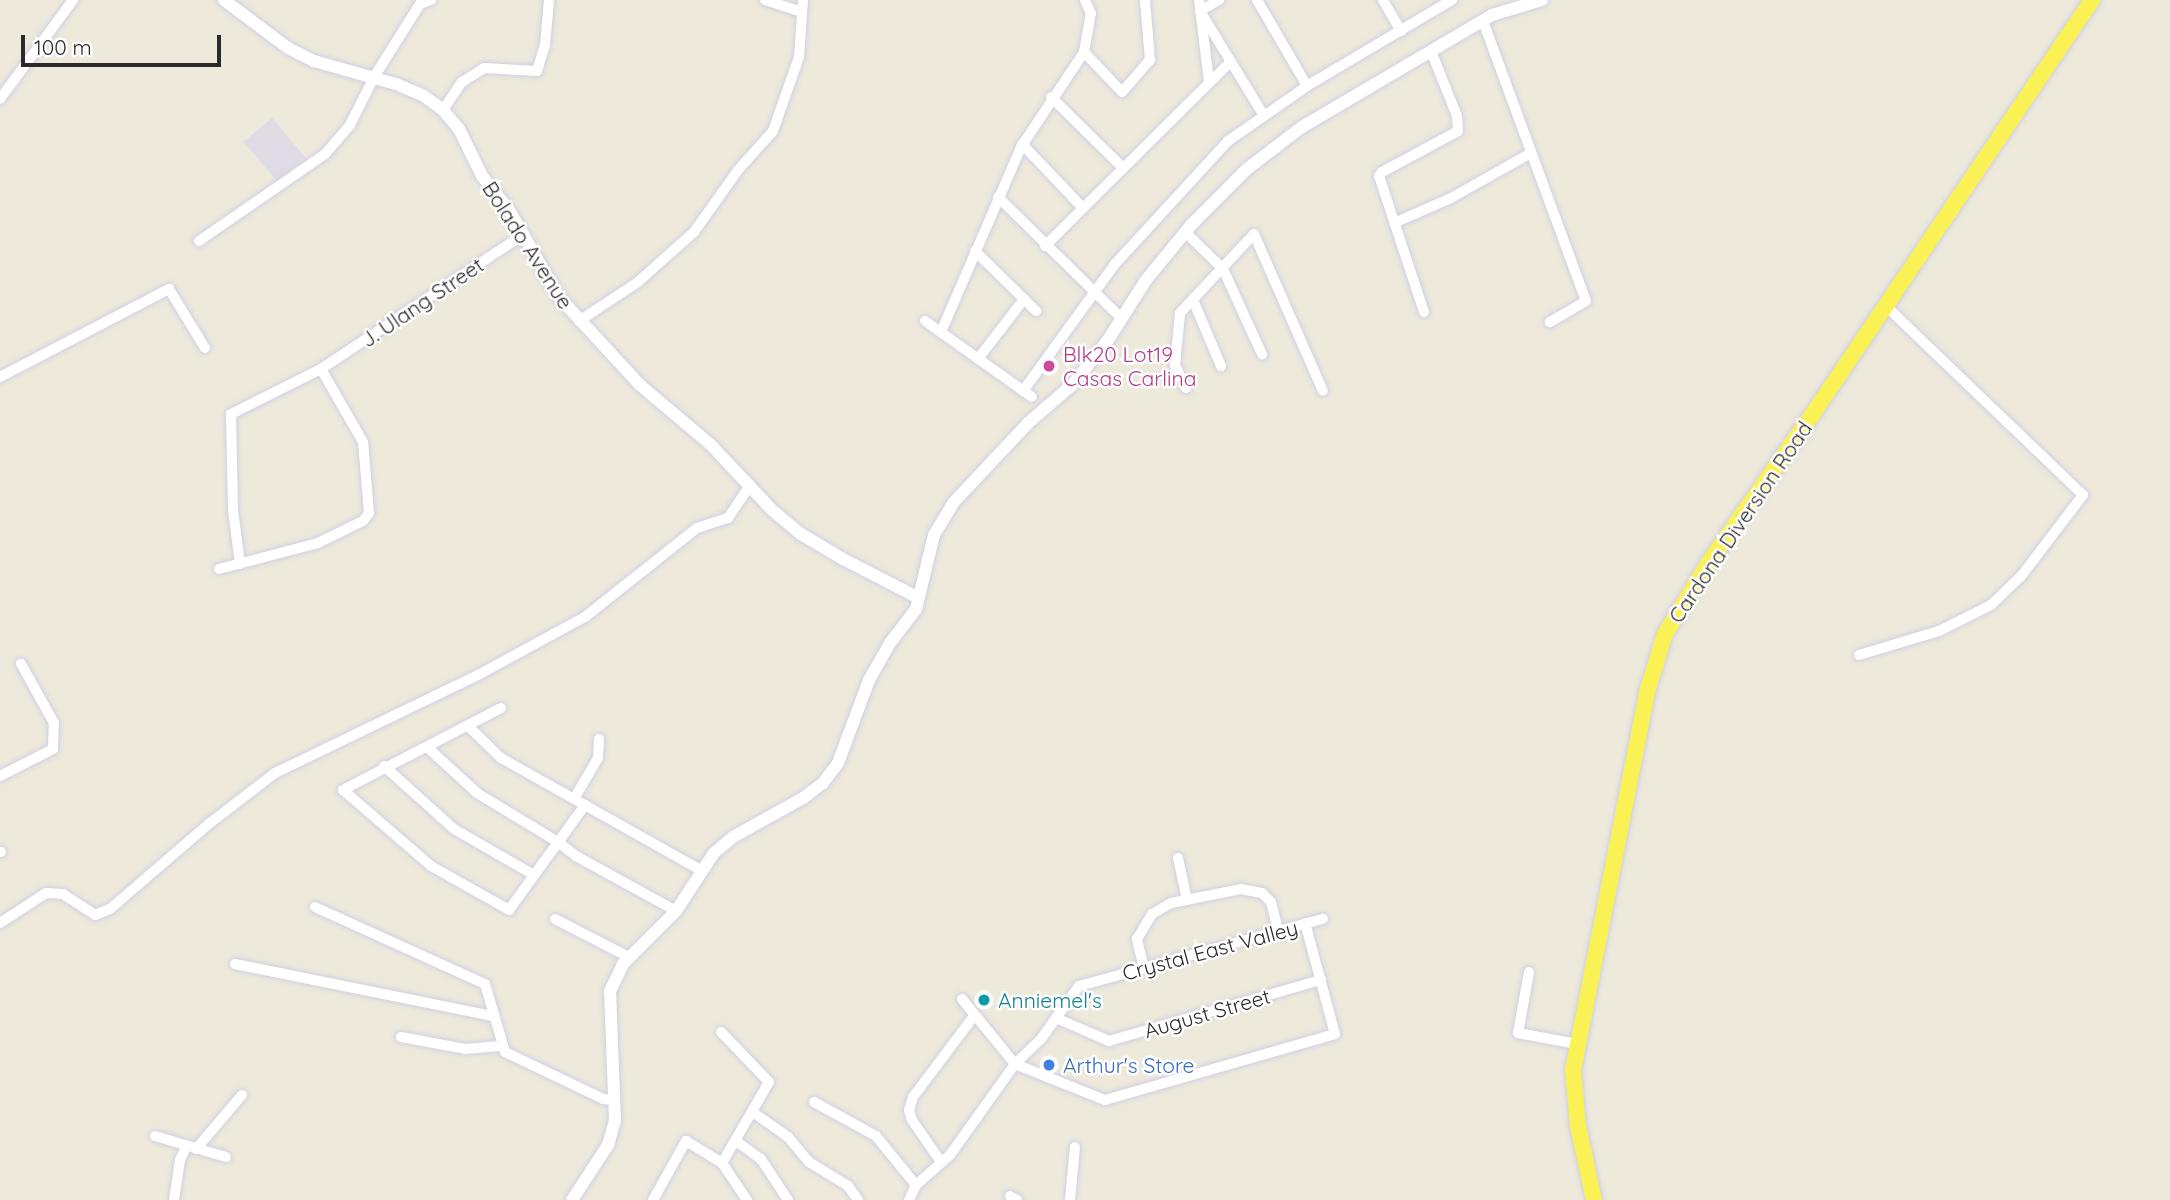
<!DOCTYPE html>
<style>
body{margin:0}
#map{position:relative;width:2170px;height:1200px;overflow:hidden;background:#ede9db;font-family:Quicksand,sans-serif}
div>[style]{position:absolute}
.industrial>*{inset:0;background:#e0dce5;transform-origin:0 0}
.roads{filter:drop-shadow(0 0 2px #d0d0e4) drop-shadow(0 0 2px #d0d0e4)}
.minor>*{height:10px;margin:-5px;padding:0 5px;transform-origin:5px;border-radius:5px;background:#fff}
.tertiary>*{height:12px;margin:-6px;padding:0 6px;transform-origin:6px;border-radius:6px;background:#fff}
.primary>*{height:16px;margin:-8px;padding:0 8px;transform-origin:8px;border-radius:8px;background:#faf254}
.dots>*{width:19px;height:19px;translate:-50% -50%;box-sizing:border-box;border:4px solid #fff;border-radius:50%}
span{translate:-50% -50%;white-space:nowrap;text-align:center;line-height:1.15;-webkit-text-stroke:5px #fff;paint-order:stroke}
.street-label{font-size:21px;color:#2a2a2a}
.hotel-label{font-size:21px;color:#b23c85}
.left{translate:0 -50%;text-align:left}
.culture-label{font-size:21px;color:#0d838f}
.shop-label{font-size:21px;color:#366cbe}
.scale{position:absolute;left:21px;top:35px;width:200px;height:32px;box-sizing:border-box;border:4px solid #2a2a2a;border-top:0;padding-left:9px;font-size:21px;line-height:24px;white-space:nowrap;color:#2a2a2a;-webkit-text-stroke:5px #fff;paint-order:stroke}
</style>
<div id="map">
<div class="industrial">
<i style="left:272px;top:118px;width:52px;height:37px;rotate:50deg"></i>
</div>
<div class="roads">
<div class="minor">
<i style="left:765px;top:0;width:38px;rotate:18deg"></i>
<i style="left:1199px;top:0;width:82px;rotate:83deg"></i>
<i style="left:1219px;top:0;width:22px;rotate:150deg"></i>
<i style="left:1200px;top:11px;width:123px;rotate:58.6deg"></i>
<i style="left:1257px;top:0;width:99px;rotate:59.8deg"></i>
<i style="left:1383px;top:0;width:36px;rotate:60deg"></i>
<i style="left:1483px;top:21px;width:298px;rotate:69.8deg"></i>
<i style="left:1586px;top:301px;width:42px;rotate:149.7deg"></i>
<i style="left:1084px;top:52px;width:55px;rotate:46.5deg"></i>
<i style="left:1122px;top:92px;width:43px;rotate:-48.8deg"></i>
<i style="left:1150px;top:60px;width:60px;rotate:-94.8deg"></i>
<i style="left:1051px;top:97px;width:101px;rotate:44.6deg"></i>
<i style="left:0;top:99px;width:123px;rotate:-53.6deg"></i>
<i style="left:443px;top:110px;width:34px;rotate:-56deg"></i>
<i style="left:462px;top:82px;width:26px;rotate:-32deg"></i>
<i style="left:484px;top:68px;width:53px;rotate:3.2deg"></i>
<i style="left:537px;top:71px;width:27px;rotate:-73deg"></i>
<i style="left:545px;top:45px;width:45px;rotate:-84.9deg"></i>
<i style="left:1022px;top:144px;width:88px;rotate:46.4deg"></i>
<i style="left:998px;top:197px;width:173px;rotate:44.5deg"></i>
<i style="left:1394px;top:223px;width:62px;rotate:-23.7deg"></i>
<i style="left:1451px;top:198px;width:92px;rotate:-29.4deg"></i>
<i style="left:1185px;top:232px;width:53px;rotate:44.2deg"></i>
<i style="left:1223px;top:269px;width:94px;rotate:65.4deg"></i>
<i style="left:199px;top:241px;width:153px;rotate:-34.6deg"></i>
<i style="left:325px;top:154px;width:38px;rotate:-49deg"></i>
<i style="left:350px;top:125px;width:54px;rotate:-63.4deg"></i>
<i style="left:374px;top:77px;width:86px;rotate:-57.8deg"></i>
<i style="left:420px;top:4px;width:12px;rotate:-20deg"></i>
<i style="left:1045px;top:246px;width:261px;rotate:-44.8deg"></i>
<i style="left:975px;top:251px;width:86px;rotate:44.5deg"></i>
<i style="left:1193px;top:300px;width:72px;rotate:67deg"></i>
<i style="left:1424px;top:312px;width:143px;rotate:-108.3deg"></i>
<i style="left:1379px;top:176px;width:5px;rotate:-53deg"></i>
<i style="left:1382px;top:172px;width:86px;rotate:-28.3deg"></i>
<i style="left:1458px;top:131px;width:15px;rotate:-94deg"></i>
<i style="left:1457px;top:116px;width:70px;rotate:-111.8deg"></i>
<i style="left:579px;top:321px;width:71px;rotate:-33.5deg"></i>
<i style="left:638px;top:282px;width:75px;rotate:-41.8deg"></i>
<i style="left:694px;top:232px;width:76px;rotate:-54.6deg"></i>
<i style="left:738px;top:170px;width:52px;rotate:-48.1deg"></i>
<i style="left:773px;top:131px;width:78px;rotate:-70.6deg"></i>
<i style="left:799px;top:57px;width:57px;rotate:-86deg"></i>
<i style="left:925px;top:321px;width:131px;rotate:35.4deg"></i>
<i style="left:941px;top:332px;width:202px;rotate:-66.6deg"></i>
<i style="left:1021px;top:147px;width:114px;rotate:-56.4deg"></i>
<i style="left:1084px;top:52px;width:39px;rotate:-80deg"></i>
<i style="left:1091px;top:14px;width:15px;rotate:-113deg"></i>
<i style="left:978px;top:359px;width:76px;rotate:-52.5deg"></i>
<i style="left:0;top:377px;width:191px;rotate:-27.5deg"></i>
<i style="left:169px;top:289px;width:69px;rotate:58.6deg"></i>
<i style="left:1186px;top:388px;width:25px;rotate:-116deg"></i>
<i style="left:1175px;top:365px;width:52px;rotate:-84.5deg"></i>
<i style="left:1180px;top:313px;width:108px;rotate:-46.9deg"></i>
<i style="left:1254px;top:234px;width:171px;rotate:66.3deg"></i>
<i style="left:1023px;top:391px;width:157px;rotate:-54.1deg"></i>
<i style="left:1115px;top:264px;width:167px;rotate:-47.4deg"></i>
<i style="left:1228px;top:141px;width:96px;rotate:-34.8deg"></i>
<i style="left:1307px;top:86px;width:169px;rotate:-30.7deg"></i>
<i style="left:240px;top:564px;width:54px;rotate:-97.4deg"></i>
<i style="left:233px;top:510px;width:96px;rotate:-91.2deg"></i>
<i style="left:231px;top:414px;width:101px;rotate:-26.6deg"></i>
<i style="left:321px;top:369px;width:244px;rotate:-33.6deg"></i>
<i style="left:219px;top:569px;width:102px;rotate:-14.7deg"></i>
<i style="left:318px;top:543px;width:50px;rotate:-26.1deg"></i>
<i style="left:363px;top:521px;width:10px;rotate:-53deg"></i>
<i style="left:369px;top:513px;width:71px;rotate:-94.8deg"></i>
<i style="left:363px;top:442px;width:84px;rotate:-119.9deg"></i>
<i style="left:1859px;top:655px;width:84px;rotate:-16.7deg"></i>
<i style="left:1939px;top:631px;width:58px;rotate:-26.6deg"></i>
<i style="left:1991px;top:605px;width:43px;rotate:-44.1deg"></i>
<i style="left:2022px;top:575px;width:101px;rotate:-52.7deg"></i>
<i style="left:2083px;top:495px;width:274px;rotate:-136.2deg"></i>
<i style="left:501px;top:708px;width:178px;rotate:152.6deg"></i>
<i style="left:343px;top:790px;width:116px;rotate:40.8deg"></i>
<i style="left:431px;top:866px;width:90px;rotate:29.4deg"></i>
<i style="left:509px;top:910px;width:130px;rotate:-54.1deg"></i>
<i style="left:468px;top:726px;width:46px;rotate:44.1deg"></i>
<i style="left:501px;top:758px;width:231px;rotate:29.3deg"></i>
<i style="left:427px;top:747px;width:68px;rotate:42.6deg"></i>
<i style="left:477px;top:793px;width:95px;rotate:31.2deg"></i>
<i style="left:558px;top:842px;width:23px;rotate:38deg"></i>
<i style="left:576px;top:856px;width:114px;rotate:28.8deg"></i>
<i style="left:384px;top:766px;width:94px;rotate:42deg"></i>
<i style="left:454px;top:829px;width:92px;rotate:29.9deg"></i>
<i style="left:0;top:776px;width:59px;rotate:-27deg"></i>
<i style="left:53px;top:749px;width:26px;rotate:-88deg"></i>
<i style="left:54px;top:723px;width:68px;rotate:-119.2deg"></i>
<i style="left:574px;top:799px;width:48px;rotate:-59.7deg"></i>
<i style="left:598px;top:758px;width:19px;rotate:-87deg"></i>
<i style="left:0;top:852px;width:1px"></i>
<i style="left:1178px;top:858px;width:43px;rotate:77.9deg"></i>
<i style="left:315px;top:907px;width:187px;rotate:24.4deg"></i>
<i style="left:485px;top:984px;width:71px;rotate:73.6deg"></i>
<i style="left:505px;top:1052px;width:109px;rotate:25.6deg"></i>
<i style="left:603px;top:1099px;width:12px;rotate:5deg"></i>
<i style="left:555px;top:919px;width:83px;rotate:27.2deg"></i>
<i style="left:0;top:923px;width:55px;rotate:-33.1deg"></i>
<i style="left:46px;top:893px;width:17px;rotate:3deg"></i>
<i style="left:63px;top:894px;width:38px;rotate:33deg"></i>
<i style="left:95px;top:915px;width:16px;rotate:-22deg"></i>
<i style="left:110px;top:909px;width:132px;rotate:-40.7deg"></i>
<i style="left:210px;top:823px;width:82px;rotate:-37.6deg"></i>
<i style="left:275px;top:773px;width:225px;rotate:-25.8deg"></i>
<i style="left:478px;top:675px;width:122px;rotate:-28.5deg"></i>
<i style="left:585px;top:617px;width:143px;rotate:-38.5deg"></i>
<i style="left:697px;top:528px;width:33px;rotate:-18deg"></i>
<i style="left:728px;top:518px;width:40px;rotate:-56deg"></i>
<i style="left:235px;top:964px;width:262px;rotate:11.4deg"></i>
<i style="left:1144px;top:968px;width:30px;rotate:-104deg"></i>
<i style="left:1137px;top:939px;width:29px;rotate:-59deg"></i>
<i style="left:1152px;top:914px;width:22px;rotate:-30deg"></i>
<i style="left:1171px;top:903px;width:71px;rotate:-11.3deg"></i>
<i style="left:1241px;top:889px;width:21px;rotate:11deg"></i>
<i style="left:1262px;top:893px;width:13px;rotate:45deg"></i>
<i style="left:1271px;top:902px;width:29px;rotate:76deg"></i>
<i style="left:1529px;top:972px;width:62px;rotate:100.2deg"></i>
<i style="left:1518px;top:1033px;width:60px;rotate:10.6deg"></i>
<i style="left:962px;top:999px;width:84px;rotate:50.8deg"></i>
<i style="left:1015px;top:1064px;width:97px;rotate:21.8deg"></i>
<i style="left:1105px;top:1100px;width:239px;rotate:-16deg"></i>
<i style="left:1335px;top:1034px;width:115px;rotate:-105.1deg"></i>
<i style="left:1056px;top:1018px;width:58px;rotate:23.5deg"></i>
<i style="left:1109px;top:1041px;width:221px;rotate:-16.1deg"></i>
<i style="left:721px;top:1032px;width:69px;rotate:46.2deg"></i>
<i style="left:769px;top:1082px;width:94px;rotate:120.1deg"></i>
<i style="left:401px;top:1037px;width:65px;rotate:10.6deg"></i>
<i style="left:465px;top:1049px;width:38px;rotate:-5deg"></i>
<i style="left:814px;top:1102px;width:71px;rotate:28.7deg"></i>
<i style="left:876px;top:1136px;width:63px;rotate:50.8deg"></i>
<i style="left:754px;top:1113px;width:42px;rotate:35.2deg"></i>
<i style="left:788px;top:1137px;width:33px;rotate:50deg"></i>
<i style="left:809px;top:1162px;width:46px;rotate:31.6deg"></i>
<i style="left:848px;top:1186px;width:17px;rotate:54deg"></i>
<i style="left:155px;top:1136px;width:74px;rotate:16.5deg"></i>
<i style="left:736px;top:1141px;width:31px;rotate:36deg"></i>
<i style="left:761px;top:1159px;width:49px;rotate:56.6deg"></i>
<i style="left:196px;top:1149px;width:71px;rotate:-49.6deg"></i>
<i style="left:941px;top:1162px;width:51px;rotate:-124.6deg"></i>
<i style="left:912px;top:1120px;width:10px;rotate:-107deg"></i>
<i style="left:909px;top:1110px;width:14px;rotate:-73deg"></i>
<i style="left:913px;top:1097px;width:101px;rotate:-53deg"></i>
<i style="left:1010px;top:1196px;width:8px;rotate:30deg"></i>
<i style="left:174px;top:1200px;width:40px;rotate:-81.5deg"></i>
<i style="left:180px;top:1160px;width:14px;rotate:-65deg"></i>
<i style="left:653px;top:1200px;width:68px;rotate:-60.8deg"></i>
<i style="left:686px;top:1141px;width:42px;rotate:31.4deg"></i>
<i style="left:722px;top:1163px;width:45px;rotate:56deg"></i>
<i style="left:909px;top:1200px;width:17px;rotate:-65deg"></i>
<i style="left:916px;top:1185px;width:45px;rotate:-41.4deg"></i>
<i style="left:950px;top:1155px;width:112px;rotate:-54.5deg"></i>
<i style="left:1015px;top:1064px;width:36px;rotate:-44deg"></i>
<i style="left:1041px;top:1039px;width:65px;rotate:-54.4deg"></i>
<i style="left:1079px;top:986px;width:253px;rotate:-15.4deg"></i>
<i style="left:1070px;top:1200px;width:53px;rotate:-84.6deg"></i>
</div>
<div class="tertiary">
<i style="left:224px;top:0;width:80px;rotate:36.9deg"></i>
<i style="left:288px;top:48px;width:29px;rotate:27deg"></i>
<i style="left:314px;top:61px;width:85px;rotate:15.7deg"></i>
<i style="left:396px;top:84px;width:30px;rotate:23deg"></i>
<i style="left:424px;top:96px;width:24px;rotate:36deg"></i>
<i style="left:443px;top:110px;width:25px;rotate:50deg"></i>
<i style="left:459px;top:129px;width:52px;rotate:63.9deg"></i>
<i style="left:482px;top:176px;width:43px;rotate:51.5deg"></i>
<i style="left:509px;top:210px;width:100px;rotate:60.1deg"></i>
<i style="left:559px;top:297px;width:120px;rotate:47.4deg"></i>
<i style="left:640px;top:385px;width:93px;rotate:40.2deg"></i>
<i style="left:711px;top:445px;width:89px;rotate:46.8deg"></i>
<i style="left:772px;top:510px;width:38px;rotate:40deg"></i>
<i style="left:801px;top:534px;width:49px;rotate:30.8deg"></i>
<i style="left:843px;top:559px;width:85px;rotate:27.2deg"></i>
<i style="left:572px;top:1200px;width:66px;rotate:-56.8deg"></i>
<i style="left:608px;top:1145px;width:25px;rotate:-74deg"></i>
<i style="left:615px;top:1121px;width:130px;rotate:-92.2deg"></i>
<i style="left:610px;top:991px;width:30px;rotate:-64deg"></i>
<i style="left:623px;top:964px;width:75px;rotate:-45deg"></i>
<i style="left:676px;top:911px;width:69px;rotate:-56.8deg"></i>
<i style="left:714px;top:853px;width:25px;rotate:-40deg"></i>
<i style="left:733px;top:837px;width:80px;rotate:-29.1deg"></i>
<i style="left:803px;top:798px;width:25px;rotate:-37deg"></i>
<i style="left:823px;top:783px;width:25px;rotate:-53deg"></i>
<i style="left:838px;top:763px;width:89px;rotate:-69.5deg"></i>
<i style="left:869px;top:680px;width:43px;rotate:-60.4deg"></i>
<i style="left:890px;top:643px;width:43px;rotate:-52.6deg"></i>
<i style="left:916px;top:609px;width:76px;rotate:-76.3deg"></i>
<i style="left:934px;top:535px;width:37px;rotate:-59deg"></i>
<i style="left:953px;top:503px;width:110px;rotate:-46.8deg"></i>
<i style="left:1028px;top:423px;width:58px;rotate:-40.8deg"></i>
<i style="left:1072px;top:385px;width:58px;rotate:-51.3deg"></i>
<i style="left:1108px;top:340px;width:71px;rotate:-57.7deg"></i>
<i style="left:1146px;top:280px;width:72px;rotate:-50.6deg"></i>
<i style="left:1192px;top:224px;width:78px;rotate:-45deg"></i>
<i style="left:1247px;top:169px;width:69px;rotate:-37.4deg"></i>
<i style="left:1302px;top:127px;width:221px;rotate:-30.5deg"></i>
<i style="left:1492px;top:15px;width:52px;rotate:-16.7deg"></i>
</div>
<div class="primary">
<i style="left:1594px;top:1200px;width:76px;rotate:-102.2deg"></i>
<i style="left:1578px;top:1126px;width:56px;rotate:-95.1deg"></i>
<i style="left:1573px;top:1070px;width:385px;rotate:-78.9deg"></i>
<i style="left:1647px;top:692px;width:61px;rotate:-72.8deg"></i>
<i style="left:1665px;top:634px;width:84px;rotate:-58.6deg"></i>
<i style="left:1709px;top:562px;width:179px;rotate:-55deg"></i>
<i style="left:1812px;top:415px;width:501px;rotate:-55.99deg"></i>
</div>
</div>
<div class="dots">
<i style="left:1049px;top:366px;background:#d1479c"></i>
<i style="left:984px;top:1000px;background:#0f9aa8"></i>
<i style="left:1049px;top:1065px;background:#3f7fe0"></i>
</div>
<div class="street-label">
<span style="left:528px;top:245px;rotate:57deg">Bolado Avenue</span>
<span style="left:422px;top:302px;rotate:-34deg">J. Ulang Street</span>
<span style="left:1740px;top:522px;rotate:-56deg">Cardona Diversion Road</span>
<span style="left:1210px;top:950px;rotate:-15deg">Crystal East Valley</span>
<span style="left:1207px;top:1013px;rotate:-16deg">August Street</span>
</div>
<div class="hotel-label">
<span class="left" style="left:1063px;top:366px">Blk20 Lot19<br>Casas Carlina</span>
</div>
<div class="culture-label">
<span class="left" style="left:998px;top:1000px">Anniemel's</span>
</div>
<div class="shop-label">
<span class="left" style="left:1063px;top:1065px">Arthur's Store</span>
</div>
<div class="scale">100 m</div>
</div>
